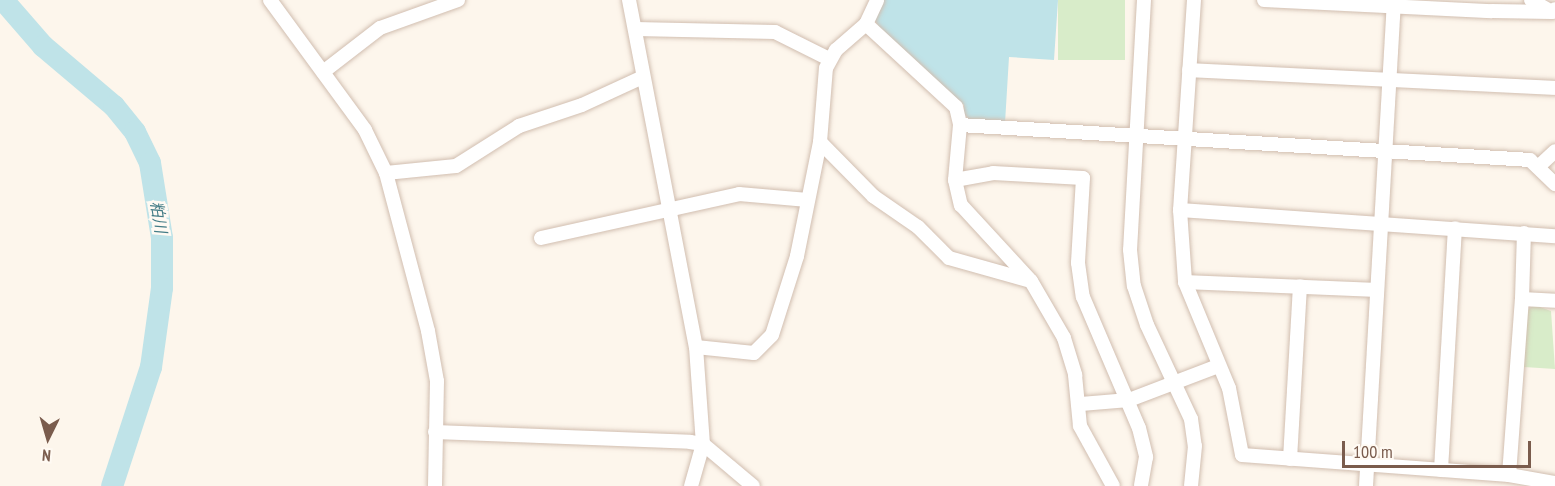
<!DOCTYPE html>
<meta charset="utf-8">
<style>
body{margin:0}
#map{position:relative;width:1555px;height:486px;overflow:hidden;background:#fdf6ec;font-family:"PT Sans Narrow","Noto Sans JP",sans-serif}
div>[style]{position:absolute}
.green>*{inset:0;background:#d8ecc9;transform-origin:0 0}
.water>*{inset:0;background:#bfe3e8}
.river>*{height:22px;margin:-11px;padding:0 11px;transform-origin:11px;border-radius:11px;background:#bfe3e8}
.roads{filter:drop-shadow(0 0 2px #d1beb0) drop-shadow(0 0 2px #d1beb0)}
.minor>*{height:14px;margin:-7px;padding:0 7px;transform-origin:7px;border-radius:7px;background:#fff}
span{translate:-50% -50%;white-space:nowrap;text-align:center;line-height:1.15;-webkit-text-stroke:5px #fffaf3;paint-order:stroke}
.water-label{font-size:16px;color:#437c86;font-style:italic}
.north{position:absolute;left:18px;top:408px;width:60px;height:60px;-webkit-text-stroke:4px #fffaf3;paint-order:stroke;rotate:185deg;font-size:16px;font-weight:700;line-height:24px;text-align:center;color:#7a5c4d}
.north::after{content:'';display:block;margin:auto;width:21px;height:27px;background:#7a5c4d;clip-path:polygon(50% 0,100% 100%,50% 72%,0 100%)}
.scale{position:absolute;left:1342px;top:441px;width:189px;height:27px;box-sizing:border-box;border:3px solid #7a5c4d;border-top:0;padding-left:8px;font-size:18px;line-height:21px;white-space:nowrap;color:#7a5c4d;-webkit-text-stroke:4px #fffaf3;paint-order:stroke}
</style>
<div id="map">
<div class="green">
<i style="left:1058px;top:0;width:67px;height:60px"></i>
<i style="clip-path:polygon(1534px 305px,1551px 311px,1555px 369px,1522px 367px,1526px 311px)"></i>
</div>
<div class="water">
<i style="clip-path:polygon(884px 0,1058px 0,1054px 60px,1009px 57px,1005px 123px,970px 120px,964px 114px,964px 105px,880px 29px,875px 20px)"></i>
</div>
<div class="river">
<i style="left:3px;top:0;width:61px;rotate:49deg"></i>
<i style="left:43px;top:46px;width:93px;rotate:40.2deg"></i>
<i style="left:114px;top:106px;width:33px;rotate:51deg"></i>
<i style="left:135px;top:132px;width:34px;rotate:64deg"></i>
<i style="left:150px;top:163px;width:76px;rotate:80.9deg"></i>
<i style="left:162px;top:238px;width:50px;rotate:90deg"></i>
<i style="left:162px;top:288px;width:80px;rotate:97.9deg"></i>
<i style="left:151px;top:367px;width:125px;rotate:108.1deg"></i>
</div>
<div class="roads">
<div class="minor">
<i style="left:270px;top:0;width:161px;rotate:53.8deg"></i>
<i style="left:365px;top:130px;width:48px;rotate:64deg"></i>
<i style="left:386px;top:173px;width:163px;rotate:75.1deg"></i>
<i style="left:428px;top:331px;width:51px;rotate:79.8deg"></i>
<i style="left:437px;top:381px;width:105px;rotate:91.1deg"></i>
<i style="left:629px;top:0;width:353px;rotate:79.1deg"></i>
<i style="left:696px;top:347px;width:97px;rotate:85.9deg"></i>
<i style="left:703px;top:444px;width:44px;rotate:105.9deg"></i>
<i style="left:1144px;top:0;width:250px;rotate:93.2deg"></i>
<i style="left:1130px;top:250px;width:36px;rotate:84deg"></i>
<i style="left:1134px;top:286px;width:41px;rotate:71.6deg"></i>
<i style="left:1147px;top:325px;width:104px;rotate:64.9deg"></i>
<i style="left:1191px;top:419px;width:27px;rotate:82deg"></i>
<i style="left:1195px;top:446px;width:40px;rotate:95.7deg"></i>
<i style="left:1194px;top:0;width:210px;rotate:93.8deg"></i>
<i style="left:1180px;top:210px;width:72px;rotate:86deg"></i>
<i style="left:1185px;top:282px;width:115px;rotate:67.5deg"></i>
<i style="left:1229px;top:388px;width:68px;rotate:79deg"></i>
<i style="left:1242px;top:455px;width:268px;rotate:4.3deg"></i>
<i style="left:1509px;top:475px;width:47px;rotate:9.9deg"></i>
<i style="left:1264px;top:0;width:228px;rotate:2.8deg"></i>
<i style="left:1492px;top:11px;width:60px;rotate:1deg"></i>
<i style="left:1552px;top:12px;width:4px;rotate:-45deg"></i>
<i style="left:1531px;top:0;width:22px;rotate:30deg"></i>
<i style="left:866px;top:24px;width:122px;rotate:42.7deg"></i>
<i style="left:956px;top:107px;width:18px;rotate:77deg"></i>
<i style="left:960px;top:125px;width:55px;rotate:95.2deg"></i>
<i style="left:955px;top:180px;width:26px;rotate:77deg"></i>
<i style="left:961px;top:205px;width:103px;rotate:47.4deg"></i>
<i style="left:1031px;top:281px;width:66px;rotate:59.9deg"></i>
<i style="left:1064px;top:338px;width:39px;rotate:73deg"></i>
<i style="left:1075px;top:375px;width:51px;rotate:84.4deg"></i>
<i style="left:1080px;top:426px;width:68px;rotate:61.2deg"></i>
<i style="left:635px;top:29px;width:140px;rotate:1.2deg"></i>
<i style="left:775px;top:32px;width:60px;rotate:26.6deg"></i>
<i style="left:1189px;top:70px;width:366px;rotate:2.8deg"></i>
<i style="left:323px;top:72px;width:72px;rotate:-37.7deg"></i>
<i style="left:380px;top:28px;width:83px;rotate:-19.7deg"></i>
<i style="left:960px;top:125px;width:571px;rotate:3.51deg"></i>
<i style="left:1530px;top:160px;width:35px;rotate:44deg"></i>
<i style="left:820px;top:142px;width:76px;rotate:45.5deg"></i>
<i style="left:873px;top:196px;width:55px;rotate:34.6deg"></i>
<i style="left:918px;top:227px;width:44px;rotate:45deg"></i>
<i style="left:949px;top:258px;width:85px;rotate:15.7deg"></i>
<i style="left:1538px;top:167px;width:23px;rotate:-43deg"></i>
<i style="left:386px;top:173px;width:70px;rotate:-5.7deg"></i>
<i style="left:456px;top:166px;width:75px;rotate:-32.4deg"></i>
<i style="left:519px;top:126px;width:66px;rotate:-18.4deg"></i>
<i style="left:582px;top:105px;width:67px;rotate:-24.7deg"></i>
<i style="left:955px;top:180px;width:39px;rotate:-10deg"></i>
<i style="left:993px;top:173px;width:90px;rotate:3.2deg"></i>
<i style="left:1083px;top:178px;width:85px;rotate:93.4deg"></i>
<i style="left:1078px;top:263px;width:34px;rotate:82deg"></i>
<i style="left:1083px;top:297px;width:142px;rotate:66.9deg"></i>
<i style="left:1139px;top:428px;width:30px;rotate:76deg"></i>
<i style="left:1146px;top:457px;width:29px;rotate:100deg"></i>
<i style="left:1180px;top:210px;width:376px;rotate:4deg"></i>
<i style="left:541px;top:238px;width:203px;rotate:-12.5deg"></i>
<i style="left:739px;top:194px;width:69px;rotate:5deg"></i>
<i style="left:1185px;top:282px;width:192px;rotate:2.4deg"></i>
<i style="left:1522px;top:299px;width:66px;rotate:-88.3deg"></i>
<i style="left:696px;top:347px;width:58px;rotate:5.9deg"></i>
<i style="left:754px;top:353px;width:25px;rotate:-45deg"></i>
<i style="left:772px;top:335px;width:83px;rotate:-72.4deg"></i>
<i style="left:797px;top:256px;width:116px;rotate:-78.6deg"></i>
<i style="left:820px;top:142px;width:74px;rotate:-85.4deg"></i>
<i style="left:826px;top:68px;width:21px;rotate:-61deg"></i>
<i style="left:836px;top:50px;width:40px;rotate:-41deg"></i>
<i style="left:866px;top:24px;width:26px;rotate:-65deg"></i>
<i style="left:1081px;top:404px;width:48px;rotate:-4.8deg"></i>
<i style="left:1129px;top:400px;width:95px;rotate:-20.9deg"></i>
<i style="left:435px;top:432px;width:255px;rotate:2.2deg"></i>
<i style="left:690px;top:442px;width:13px;rotate:9deg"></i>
<i style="left:703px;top:444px;width:65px;rotate:40deg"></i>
<i style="left:1290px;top:459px;width:173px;rotate:-86.7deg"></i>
<i style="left:1441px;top:470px;width:242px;rotate:-86.7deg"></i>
<i style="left:1509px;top:475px;width:176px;rotate:-85.8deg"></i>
<i style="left:1522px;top:299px;width:33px;rotate:3deg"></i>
<i style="left:1366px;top:486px;width:487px;rotate:-86.7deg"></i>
</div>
</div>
<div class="water-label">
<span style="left:159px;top:217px;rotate:81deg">粕川</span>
</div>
<div class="north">N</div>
<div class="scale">100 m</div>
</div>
